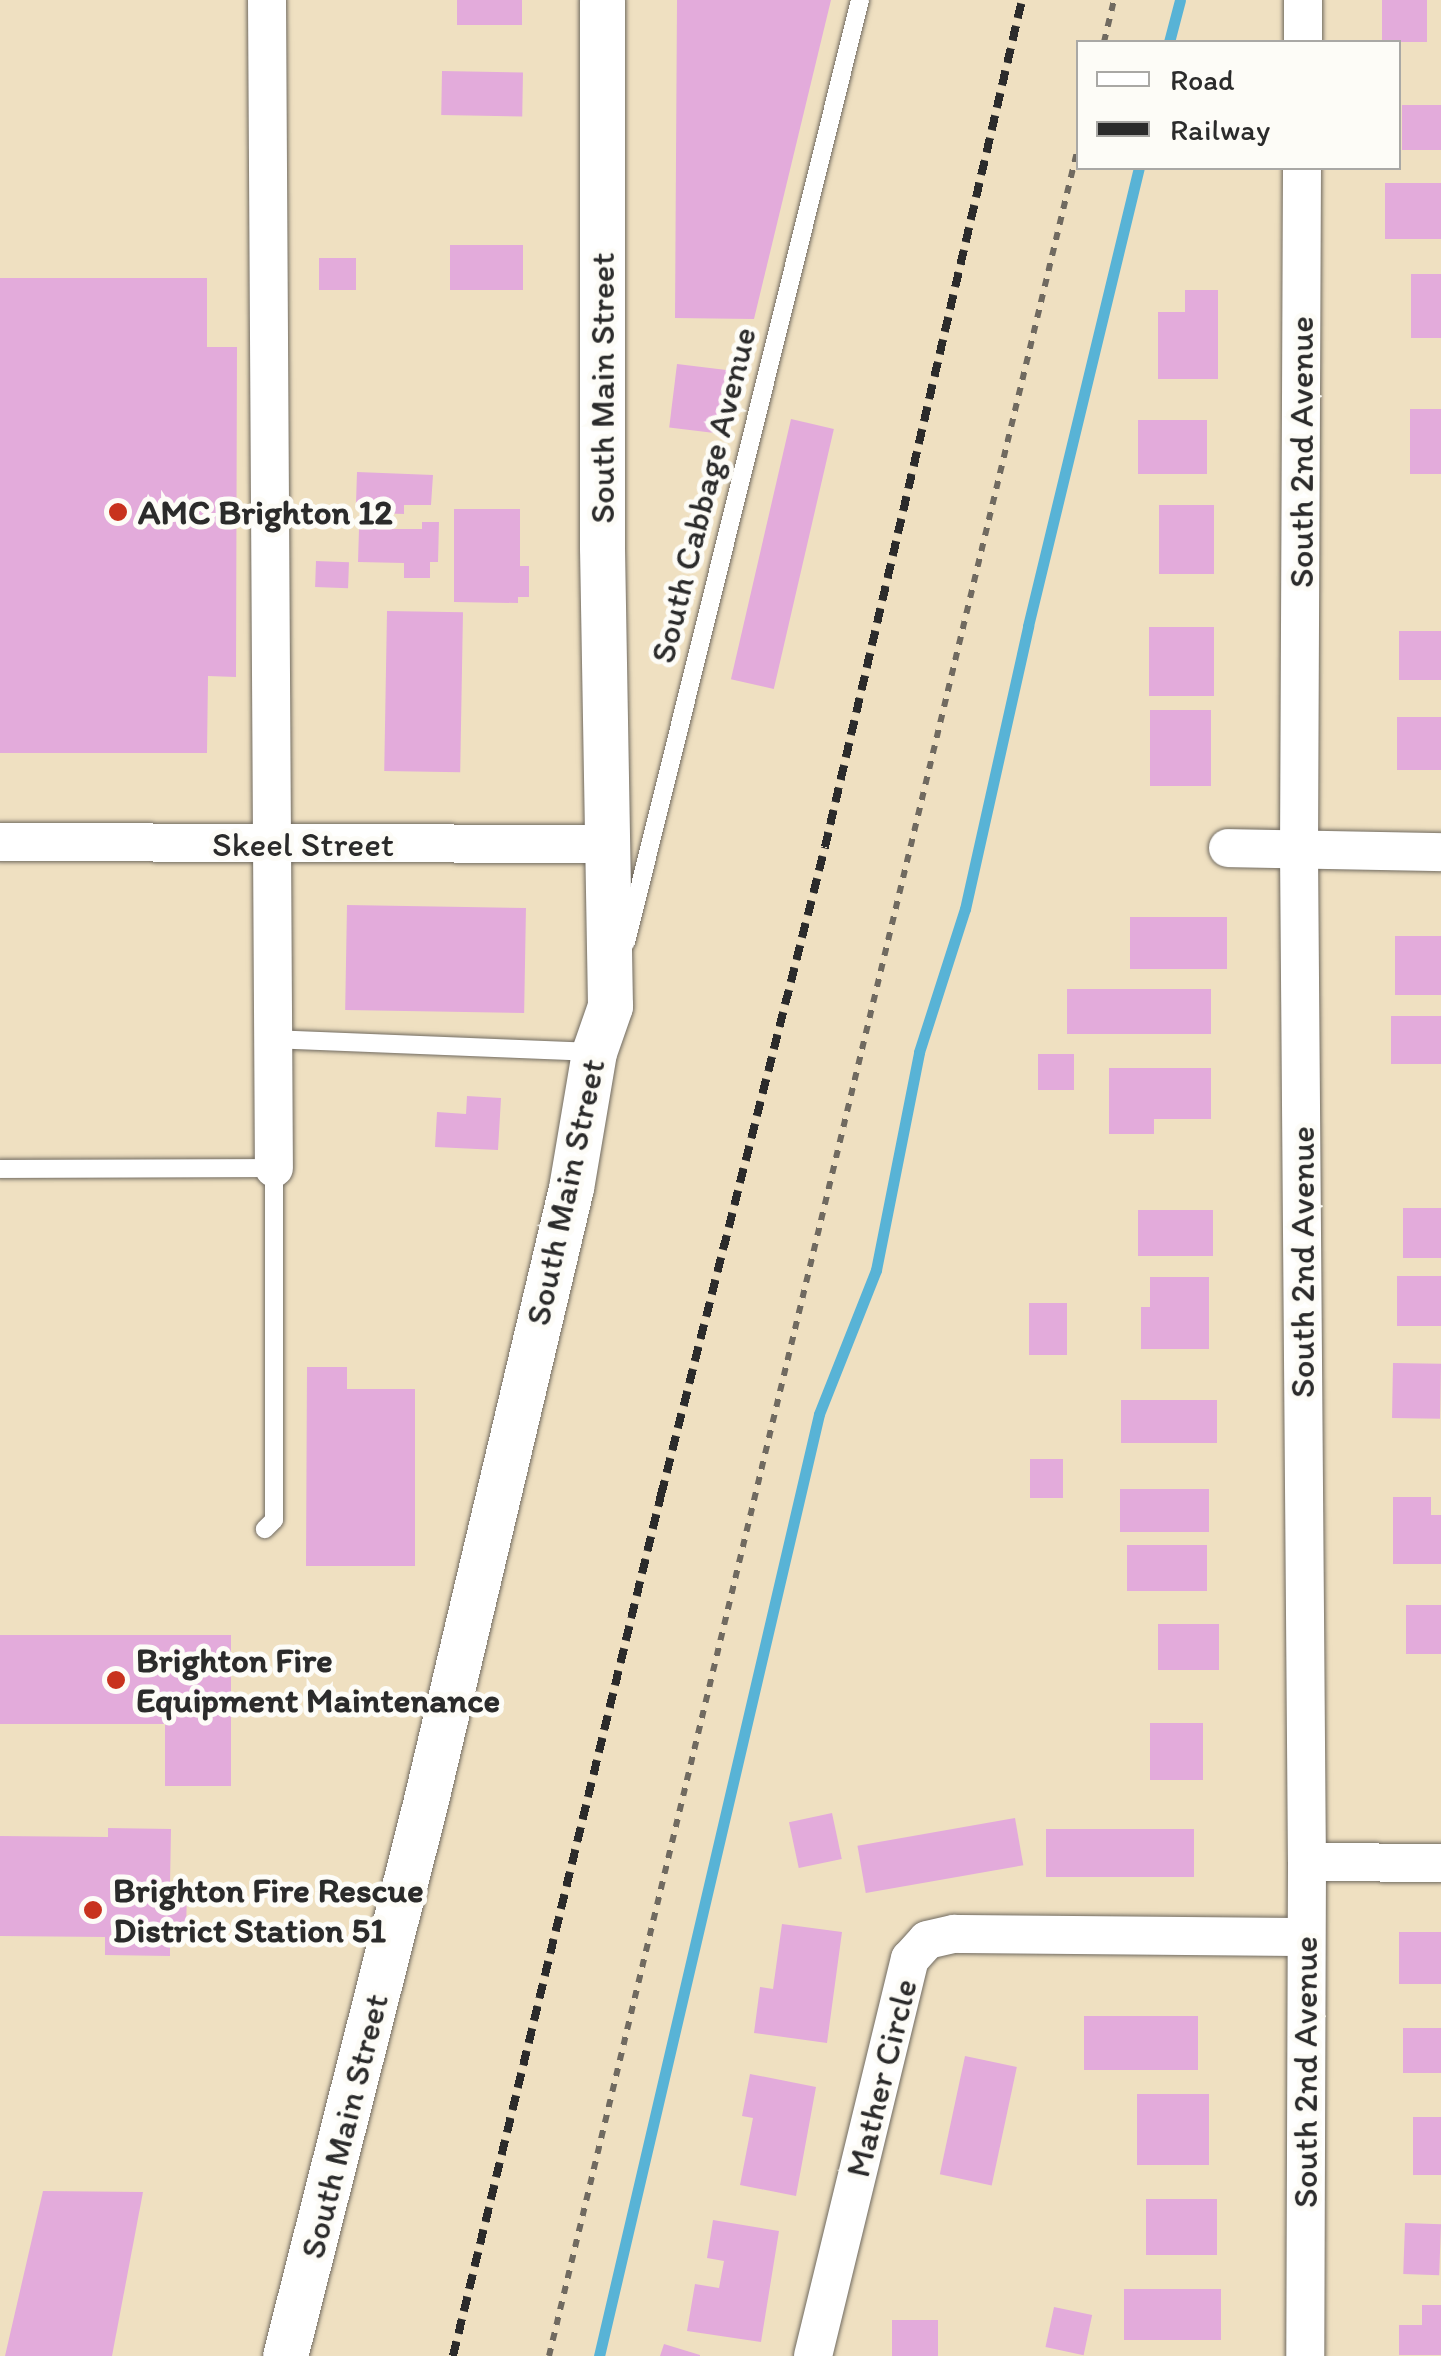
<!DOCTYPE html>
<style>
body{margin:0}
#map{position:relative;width:1441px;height:2356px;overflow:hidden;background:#efe0c1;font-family:Itim,sans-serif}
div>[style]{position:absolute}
.stream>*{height:11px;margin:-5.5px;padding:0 5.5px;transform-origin:5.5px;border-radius:5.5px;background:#58b3d6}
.building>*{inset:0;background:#e3abdb;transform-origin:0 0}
.path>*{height:6px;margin-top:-3px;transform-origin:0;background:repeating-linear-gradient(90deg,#706a60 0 8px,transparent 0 16px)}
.roads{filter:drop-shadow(0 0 2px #706a60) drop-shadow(0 0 2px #706a60)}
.service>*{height:18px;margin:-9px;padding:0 9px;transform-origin:9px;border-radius:9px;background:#fff}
.minor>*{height:38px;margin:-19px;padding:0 19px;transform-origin:19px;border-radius:19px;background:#fff}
.tertiary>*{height:45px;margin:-22.5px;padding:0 22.5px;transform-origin:22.5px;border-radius:22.5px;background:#fff}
.rail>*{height:8px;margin-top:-4px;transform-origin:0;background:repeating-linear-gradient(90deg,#2b2b2b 0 15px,transparent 0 23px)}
.dots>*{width:28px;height:28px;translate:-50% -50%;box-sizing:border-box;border:5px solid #fdfcf7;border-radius:50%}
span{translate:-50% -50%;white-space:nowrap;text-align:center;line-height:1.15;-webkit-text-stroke:10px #fdfcf7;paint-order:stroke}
.street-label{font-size:35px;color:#2b2b2b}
.poi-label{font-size:35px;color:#2b2b2b;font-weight:700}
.left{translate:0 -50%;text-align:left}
.legend{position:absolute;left:1076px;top:40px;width:325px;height:130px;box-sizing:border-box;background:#fdfcf7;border:2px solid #a9a8a5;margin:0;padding:12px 18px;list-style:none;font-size:30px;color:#2b2b2b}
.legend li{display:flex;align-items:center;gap:20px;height:50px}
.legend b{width:50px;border:2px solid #a9a8a5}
</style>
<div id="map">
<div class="stream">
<i style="left:1169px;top:42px;width:43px;rotate:-75.3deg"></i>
<i style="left:599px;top:2356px;width:967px;rotate:-76.85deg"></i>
<i style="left:819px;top:1414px;width:155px;rotate:-68.4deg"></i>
<i style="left:876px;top:1270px;width:222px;rotate:-78.8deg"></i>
<i style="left:919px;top:1052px;width:150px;rotate:-72.2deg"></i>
<i style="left:965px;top:909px;width:290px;rotate:-77.4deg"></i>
<i style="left:1028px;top:626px;width:471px;rotate:-76.4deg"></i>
</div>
<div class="building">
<i style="left:457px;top:0;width:65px;height:25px"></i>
<i style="clip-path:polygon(677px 0,831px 0,754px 319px,675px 318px)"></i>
<i style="left:1382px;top:0;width:45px;height:42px"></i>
<i style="left:442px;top:71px;width:81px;height:44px;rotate:1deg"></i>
<i style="left:1402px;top:105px;width:39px;height:45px"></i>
<i style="left:1385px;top:183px;width:56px;height:56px"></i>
<i style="left:450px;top:245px;width:73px;height:45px"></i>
<i style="left:319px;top:258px;width:37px;height:32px"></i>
<i style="left:1441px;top:274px;width:64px;height:30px;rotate:90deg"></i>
<i style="clip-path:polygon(0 278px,207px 278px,207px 347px,237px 347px,236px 677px,208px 676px,207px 753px,0 753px)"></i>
<i style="clip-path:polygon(1185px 290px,1218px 290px,1218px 379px,1158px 379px,1158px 312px,1185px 312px)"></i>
<i style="left:677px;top:364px;width:58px;height:64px;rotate:7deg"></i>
<i style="left:1410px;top:409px;width:31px;height:65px"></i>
<i style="left:791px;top:419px;width:44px;height:267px;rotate:13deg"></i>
<i style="left:1138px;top:420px;width:69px;height:54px"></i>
<i style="clip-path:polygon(357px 472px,433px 475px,431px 505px,404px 505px,404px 514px,375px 513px,373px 504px,356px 503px)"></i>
<i style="left:1159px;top:505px;width:55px;height:69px"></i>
<i style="clip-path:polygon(454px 509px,520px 509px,520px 566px,529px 566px,529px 597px,518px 597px,518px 603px,454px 602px)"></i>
<i style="clip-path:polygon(422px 522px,439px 522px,438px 562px,430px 562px,430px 578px,404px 578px,404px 563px,358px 562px,359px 529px,422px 529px)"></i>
<i style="left:316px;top:561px;width:33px;height:26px;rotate:2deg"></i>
<i style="left:387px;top:611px;width:76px;height:160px;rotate:1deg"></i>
<i style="left:1149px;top:627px;width:65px;height:69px"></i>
<i style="left:1399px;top:631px;width:42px;height:49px"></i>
<i style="left:1150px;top:710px;width:61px;height:76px"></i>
<i style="left:1397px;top:717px;width:44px;height:53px"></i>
<i style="left:347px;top:905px;width:179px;height:105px;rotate:1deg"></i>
<i style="left:1130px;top:917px;width:97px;height:52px"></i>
<i style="left:1395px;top:936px;width:46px;height:59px"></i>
<i style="left:1067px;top:989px;width:144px;height:45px"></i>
<i style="left:1391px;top:1016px;width:50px;height:48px"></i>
<i style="left:1038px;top:1054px;width:36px;height:36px"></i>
<i style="clip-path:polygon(1109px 1068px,1211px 1068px,1211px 1119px,1154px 1119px,1154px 1134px,1109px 1134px)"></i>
<i style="clip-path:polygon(467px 1096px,501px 1098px,498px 1150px,435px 1147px,437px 1112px,466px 1114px)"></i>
<i style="left:1403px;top:1208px;width:38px;height:50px"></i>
<i style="left:1138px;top:1210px;width:75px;height:46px"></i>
<i style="left:1397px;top:1276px;width:44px;height:50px"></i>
<i style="clip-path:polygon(1150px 1277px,1209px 1277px,1209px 1349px,1141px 1349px,1141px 1307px,1150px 1307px)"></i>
<i style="left:1029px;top:1303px;width:38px;height:52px"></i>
<i style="left:1393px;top:1363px;width:48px;height:55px;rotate:1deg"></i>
<i style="clip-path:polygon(307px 1367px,347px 1367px,347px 1389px,415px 1389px,415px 1566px,306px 1566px)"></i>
<i style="left:1121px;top:1400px;width:96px;height:43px"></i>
<i style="left:1030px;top:1459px;width:33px;height:39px"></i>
<i style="left:1120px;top:1489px;width:89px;height:43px"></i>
<i style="clip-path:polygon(1393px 1497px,1431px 1497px,1431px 1515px,1441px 1515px,1441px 1564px,1393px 1564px)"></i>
<i style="left:1127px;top:1545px;width:80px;height:46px"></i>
<i style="left:1406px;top:1605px;width:35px;height:49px"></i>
<i style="left:1158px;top:1624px;width:61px;height:46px"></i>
<i style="clip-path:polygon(0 1635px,231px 1635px,231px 1786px,165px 1786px,165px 1724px,0 1724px)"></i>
<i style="left:1150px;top:1723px;width:53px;height:57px"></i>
<i style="left:832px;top:1813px;width:47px;height:44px;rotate:78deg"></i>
<i style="left:1015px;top:1818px;width:48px;height:160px;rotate:80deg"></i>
<i style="clip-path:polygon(108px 1828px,171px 1829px,170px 1885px,187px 1885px,186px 1936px,170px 1936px,170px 1956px,105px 1955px,105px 1937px,0 1936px,0 1836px,108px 1837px)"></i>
<i style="left:1046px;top:1829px;width:148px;height:48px"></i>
<i style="clip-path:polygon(782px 1924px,842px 1932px,827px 2043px,754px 2033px,760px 1987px,773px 1989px)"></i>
<i style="left:1399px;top:1932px;width:42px;height:52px"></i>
<i style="left:1084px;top:2016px;width:114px;height:54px"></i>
<i style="left:1403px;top:2028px;width:38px;height:45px"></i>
<i style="left:965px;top:2056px;width:53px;height:121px;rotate:12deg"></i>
<i style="clip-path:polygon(750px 2074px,816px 2087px,796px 2196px,740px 2185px,753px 2118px,742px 2116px)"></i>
<i style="left:1137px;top:2094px;width:72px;height:71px"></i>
<i style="left:1413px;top:2117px;width:28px;height:58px"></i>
<i style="clip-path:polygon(43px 2191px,143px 2192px,112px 2356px,5px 2356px)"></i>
<i style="left:1146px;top:2199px;width:71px;height:56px"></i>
<i style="clip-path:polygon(713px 2220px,779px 2231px,761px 2342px,687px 2331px,695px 2284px,719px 2288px,724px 2261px,707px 2258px)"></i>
<i style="left:1405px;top:2223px;width:36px;height:51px;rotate:2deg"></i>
<i style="left:1124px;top:2289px;width:97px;height:51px"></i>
<i style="clip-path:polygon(1422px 2305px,1441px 2305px,1441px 2355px,1399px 2355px,1399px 2325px,1422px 2325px)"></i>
<i style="left:1054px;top:2307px;width:39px;height:41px;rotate:12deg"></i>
<i style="left:892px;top:2320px;width:46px;height:36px"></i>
<i style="clip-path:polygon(664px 2344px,700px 2355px,700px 2356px,660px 2356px)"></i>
</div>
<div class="path">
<i style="left:1104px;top:42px;width:43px;rotate:-76.6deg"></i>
<i style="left:549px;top:2356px;width:2271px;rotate:-76.53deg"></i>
</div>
<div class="roads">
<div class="service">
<i style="left:626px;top:942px;width:971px;rotate:-76.05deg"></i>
<i style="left:273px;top:1039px;width:319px;rotate:2.3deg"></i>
<i style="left:0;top:1169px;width:274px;rotate:-0.2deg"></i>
<i style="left:274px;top:1168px;width:352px;rotate:90deg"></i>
<i style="left:274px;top:1520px;width:13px;rotate:135deg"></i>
</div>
<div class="minor">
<i style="left:267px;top:0;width:1168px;rotate:89.66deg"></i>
<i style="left:1303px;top:42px;width:42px;rotate:-90deg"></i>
<i style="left:1302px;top:168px;width:682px;rotate:90.25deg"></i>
<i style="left:1299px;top:850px;width:1012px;rotate:89.55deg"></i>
<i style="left:1307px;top:1862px;width:494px;rotate:90.2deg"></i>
<i style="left:0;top:842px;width:606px;rotate:0.19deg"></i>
<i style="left:1228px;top:848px;width:213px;rotate:1.1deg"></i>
<i style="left:1307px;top:1862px;width:134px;rotate:0.4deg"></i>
<i style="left:813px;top:2356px;width:409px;rotate:-76.3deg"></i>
<i style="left:910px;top:1959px;width:25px;rotate:-48deg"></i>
<i style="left:927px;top:1940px;width:28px;rotate:-13deg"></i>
<i style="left:954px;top:1934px;width:351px;rotate:0.5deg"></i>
</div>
<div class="tertiary">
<i style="left:285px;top:2356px;width:569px;rotate:-75.77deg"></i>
<i style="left:425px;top:1804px;width:633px;rotate:-76.67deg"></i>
<i style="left:571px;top:1188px;width:138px;rotate:-80.4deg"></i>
<i style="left:594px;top:1052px;width:49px;rotate:-70.8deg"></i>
<i style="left:610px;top:1006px;width:459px;rotate:-91deg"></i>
<i style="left:602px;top:547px;width:547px;rotate:-90deg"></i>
</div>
</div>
<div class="rail">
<i style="left:453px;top:2356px;width:886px;rotate:-76.42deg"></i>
<i style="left:661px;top:1495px;width:668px;rotate:-75.8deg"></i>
<i style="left:825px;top:847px;width:870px;rotate:-76.91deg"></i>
</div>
<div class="dots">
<i style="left:118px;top:512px;background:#c8321e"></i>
<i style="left:116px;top:1680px;background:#c8321e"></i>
<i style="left:93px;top:1910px;background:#c8321e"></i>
</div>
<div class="street-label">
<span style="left:602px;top:388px;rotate:-90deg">South Main Street</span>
<span style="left:1301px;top:452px;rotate:-90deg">South 2nd Avenue</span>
<span style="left:703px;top:495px;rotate:-76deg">South Cabbage Avenue</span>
<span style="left:303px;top:844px">Skeel Street</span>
<span style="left:565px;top:1192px;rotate:-78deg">South Main Street</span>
<span style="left:1302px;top:1262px;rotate:-90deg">South 2nd Avenue</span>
<span style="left:1305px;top:2072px;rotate:-90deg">South 2nd Avenue</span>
<span style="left:881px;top:2078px;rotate:-76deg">Mather Circle</span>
<span style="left:344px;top:2126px;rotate:-76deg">South Main Street</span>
</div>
<div class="poi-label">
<span class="left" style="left:138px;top:512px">AMC Brighton 12</span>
<span class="left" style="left:136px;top:1680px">Brighton Fire<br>Equipment Maintenance</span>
<span class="left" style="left:113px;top:1910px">Brighton Fire Rescue<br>District Station 51</span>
</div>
<ul class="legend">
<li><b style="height:12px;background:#fff"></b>Road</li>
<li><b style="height:12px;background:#2b2b2b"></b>Railway</li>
</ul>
</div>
